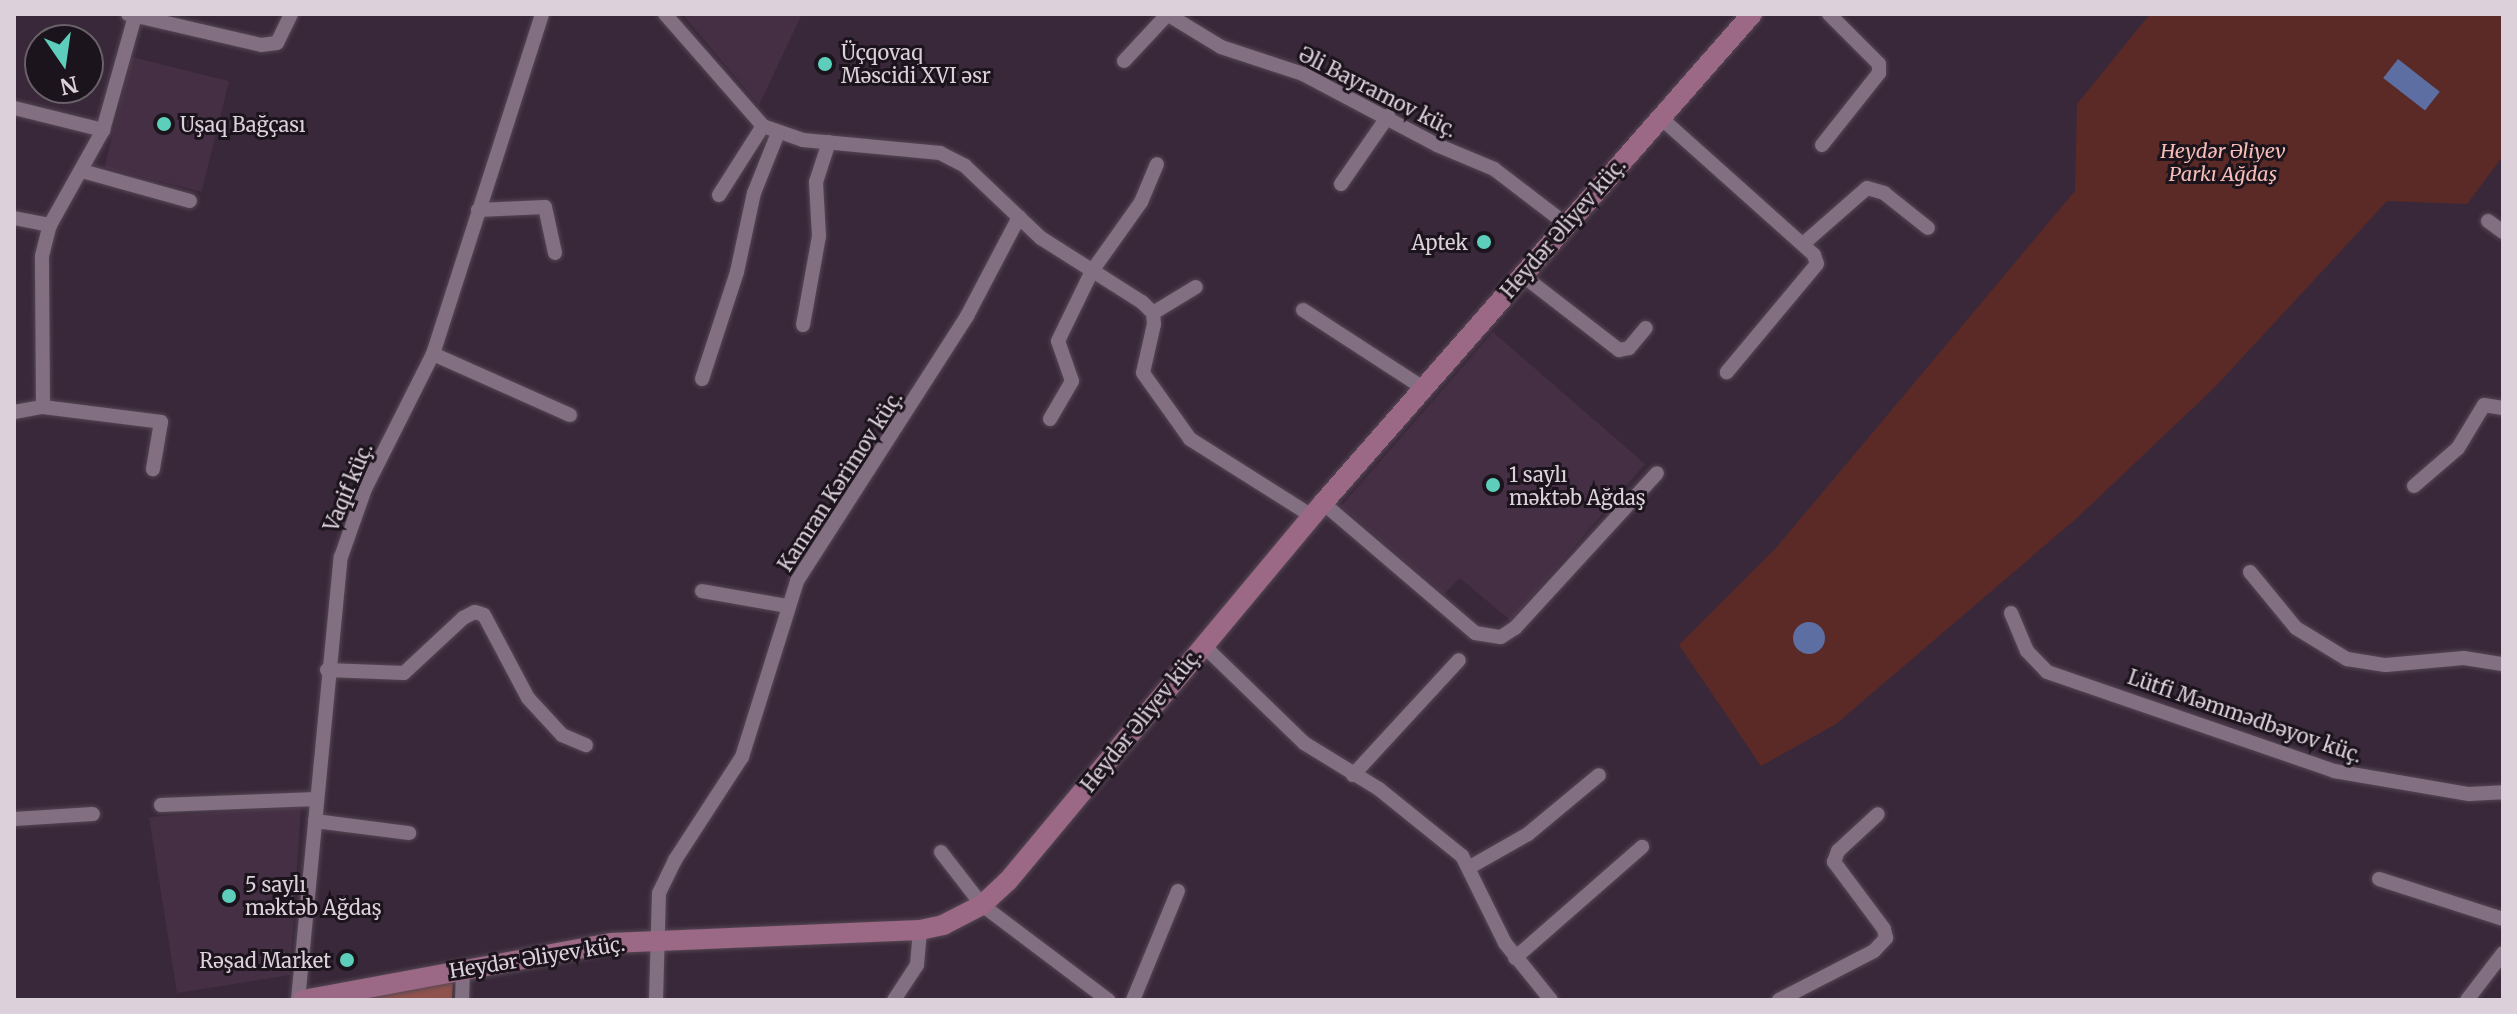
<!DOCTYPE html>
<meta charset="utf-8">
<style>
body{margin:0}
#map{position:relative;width:2517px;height:1014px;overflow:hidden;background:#392839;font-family:Merriweather,serif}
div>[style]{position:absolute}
.built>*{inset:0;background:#452f44;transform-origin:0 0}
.green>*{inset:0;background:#5b2a26}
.forest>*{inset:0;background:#90524d}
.water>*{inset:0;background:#5c6ea2;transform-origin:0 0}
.round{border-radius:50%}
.roads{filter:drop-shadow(0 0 2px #554754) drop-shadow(0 0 2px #554754)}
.street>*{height:14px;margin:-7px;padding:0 7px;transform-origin:7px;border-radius:7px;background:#826f82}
.secondary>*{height:20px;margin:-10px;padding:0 10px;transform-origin:10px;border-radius:10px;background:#9b6885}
.dots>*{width:22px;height:22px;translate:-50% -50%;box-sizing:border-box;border:4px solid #1c141c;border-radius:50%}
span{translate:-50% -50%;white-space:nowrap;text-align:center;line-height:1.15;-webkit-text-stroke:6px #1c141c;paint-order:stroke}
.poi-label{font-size:20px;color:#dcd1db}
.left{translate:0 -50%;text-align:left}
.right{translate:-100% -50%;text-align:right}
.street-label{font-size:20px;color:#dcd1db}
.park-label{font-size:20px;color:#f6bcb6;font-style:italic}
.frame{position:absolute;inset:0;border:16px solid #dcd1db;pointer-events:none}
.north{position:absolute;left:24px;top:24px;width:80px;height:80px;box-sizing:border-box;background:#1c141c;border:2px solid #696068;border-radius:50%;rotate:167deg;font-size:22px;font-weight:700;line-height:32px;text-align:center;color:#dcd1db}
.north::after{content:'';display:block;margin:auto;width:28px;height:36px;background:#5ccebb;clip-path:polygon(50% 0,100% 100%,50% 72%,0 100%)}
</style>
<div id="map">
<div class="built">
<i style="clip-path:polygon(682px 14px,802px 14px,759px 105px)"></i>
<i style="left:132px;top:57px;width:100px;height:114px;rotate:14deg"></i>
<i style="clip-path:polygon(1493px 332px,1645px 464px,1511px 621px,1460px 578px,1444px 594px,1341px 506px)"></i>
<i style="clip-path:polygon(301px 807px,290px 975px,177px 993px,149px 817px)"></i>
</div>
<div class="green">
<i style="clip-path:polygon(2150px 14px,2503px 14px,2503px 156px,2467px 204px,2387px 201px,2215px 387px,2078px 517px,1836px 724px,1761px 766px,1679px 645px,1776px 548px,2075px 191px,2077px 104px)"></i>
</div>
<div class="forest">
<i style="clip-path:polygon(453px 980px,452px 1000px,348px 1000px)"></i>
</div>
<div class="water">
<i style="left:2398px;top:59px;width:53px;height:24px;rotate:38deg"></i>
<i class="round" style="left:1793px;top:622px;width:32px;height:32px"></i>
</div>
<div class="roads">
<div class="street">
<i style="left:128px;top:14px;width:137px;rotate:13.1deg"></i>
<i style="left:261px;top:45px;width:16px;rotate:-7deg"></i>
<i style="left:277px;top:43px;width:32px;rotate:-64deg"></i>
<i style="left:665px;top:14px;width:149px;rotate:48.8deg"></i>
<i style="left:763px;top:126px;width:42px;rotate:19.3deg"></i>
<i style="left:803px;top:140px;width:138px;rotate:5.4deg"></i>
<i style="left:940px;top:153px;width:28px;rotate:27deg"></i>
<i style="left:965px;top:166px;width:105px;rotate:43.5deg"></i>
<i style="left:1041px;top:238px;width:120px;rotate:32.4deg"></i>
<i style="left:1142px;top:302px;width:16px;rotate:45deg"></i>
<i style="left:1153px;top:313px;width:11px;rotate:85deg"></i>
<i style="left:1154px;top:324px;width:50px;rotate:102.7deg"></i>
<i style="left:1143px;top:373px;width:81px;rotate:54.5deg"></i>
<i style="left:1190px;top:439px;width:144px;rotate:32.3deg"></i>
<i style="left:1167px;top:14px;width:63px;rotate:31.4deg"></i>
<i style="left:1221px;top:47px;width:86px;rotate:18.2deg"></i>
<i style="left:1303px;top:74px;width:152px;rotate:27.9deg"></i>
<i style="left:1437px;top:145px;width:62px;rotate:22.8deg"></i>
<i style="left:1494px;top:169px;width:91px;rotate:37.4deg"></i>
<i style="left:1124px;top:61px;width:60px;rotate:-47deg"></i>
<i style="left:14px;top:108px;width:92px;rotate:13.9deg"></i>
<i style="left:1661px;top:118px;width:205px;rotate:41.8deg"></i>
<i style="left:1814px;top:255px;width:9px;rotate:72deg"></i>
<i style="left:1817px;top:264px;width:141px;rotate:129.8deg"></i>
<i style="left:1822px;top:145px;width:92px;rotate:-51.6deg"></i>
<i style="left:1879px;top:73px;width:9px;rotate:-90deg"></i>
<i style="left:1879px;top:64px;width:71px;rotate:-135deg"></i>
<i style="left:82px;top:171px;width:112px;rotate:15.5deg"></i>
<i style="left:1341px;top:184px;width:83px;rotate:-55.3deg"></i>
<i style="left:719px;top:195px;width:82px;rotate:-57.5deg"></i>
<i style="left:478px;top:210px;width:67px;rotate:-2.6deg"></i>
<i style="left:545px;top:207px;width:47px;rotate:77.7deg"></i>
<i style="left:14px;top:218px;width:37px;rotate:11deg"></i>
<i style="left:2488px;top:221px;width:19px;rotate:36deg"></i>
<i style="left:1803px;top:244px;width:85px;rotate:-41.2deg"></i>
<i style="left:1867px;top:188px;width:18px;rotate:16deg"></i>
<i style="left:1884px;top:193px;width:56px;rotate:38.5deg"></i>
<i style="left:1522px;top:275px;width:123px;rotate:37.7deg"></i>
<i style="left:1619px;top:350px;width:10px;rotate:-11deg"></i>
<i style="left:1629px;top:348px;width:26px;rotate:-50deg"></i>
<i style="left:1303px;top:310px;width:143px;rotate:33deg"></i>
<i style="left:1153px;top:313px;width:50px;rotate:-31.2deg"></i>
<i style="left:803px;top:325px;width:90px;rotate:-79.8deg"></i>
<i style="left:819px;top:236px;width:54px;rotate:-93.2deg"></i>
<i style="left:816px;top:182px;width:42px;rotate:-72deg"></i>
<i style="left:433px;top:354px;width:150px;rotate:24deg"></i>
<i style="left:702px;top:379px;width:113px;rotate:-71.9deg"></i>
<i style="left:737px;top:272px;width:81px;rotate:-77.9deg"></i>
<i style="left:754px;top:193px;width:65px;rotate:-68.2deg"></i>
<i style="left:43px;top:407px;width:119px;rotate:7.2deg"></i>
<i style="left:161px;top:422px;width:48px;rotate:99.7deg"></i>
<i style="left:14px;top:412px;width:29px;rotate:-10deg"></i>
<i style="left:43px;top:407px;width:151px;rotate:-90.4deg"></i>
<i style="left:42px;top:256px;width:32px;rotate:-76deg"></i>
<i style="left:50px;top:225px;width:109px;rotate:-60.8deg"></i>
<i style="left:103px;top:130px;width:118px;rotate:-74.3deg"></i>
<i style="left:1050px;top:419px;width:44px;rotate:-59.9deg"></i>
<i style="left:1072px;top:381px;width:42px;rotate:-109.3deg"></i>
<i style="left:1058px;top:341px;width:78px;rotate:-64.1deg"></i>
<i style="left:1092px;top:271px;width:85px;rotate:-54.6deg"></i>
<i style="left:1141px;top:202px;width:41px;rotate:-67.2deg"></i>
<i style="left:2414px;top:486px;width:58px;rotate:-40.8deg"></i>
<i style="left:2458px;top:448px;width:50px;rotate:-58.8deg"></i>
<i style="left:2484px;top:405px;width:19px;rotate:9deg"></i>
<i style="left:1323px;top:503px;width:200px;rotate:40.5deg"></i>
<i style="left:1475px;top:633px;width:26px;rotate:9deg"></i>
<i style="left:1501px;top:637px;width:17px;rotate:-33deg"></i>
<i style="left:1515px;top:628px;width:210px;rotate:-47.5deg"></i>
<i style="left:2250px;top:572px;width:72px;rotate:50.6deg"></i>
<i style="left:2296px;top:628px;width:60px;rotate:31.3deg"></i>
<i style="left:2347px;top:659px;width:39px;rotate:9deg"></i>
<i style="left:2386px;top:665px;width:78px;rotate:-5.1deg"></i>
<i style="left:2464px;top:658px;width:39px;rotate:9deg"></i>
<i style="left:702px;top:591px;width:86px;rotate:10deg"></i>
<i style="left:2011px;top:613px;width:41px;rotate:67.2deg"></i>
<i style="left:2027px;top:651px;width:29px;rotate:46deg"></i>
<i style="left:2047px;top:672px;width:304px;rotate:19deg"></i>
<i style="left:2334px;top:771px;width:137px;rotate:9.7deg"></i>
<i style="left:2469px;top:794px;width:34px;rotate:-3deg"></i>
<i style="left:1203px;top:645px;width:141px;rotate:44.1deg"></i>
<i style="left:1304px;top:743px;width:88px;rotate:31.5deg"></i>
<i style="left:1379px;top:789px;width:107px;rotate:38.9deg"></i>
<i style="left:1462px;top:856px;width:97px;rotate:63.7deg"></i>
<i style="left:1505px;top:943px;width:73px;rotate:51.1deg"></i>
<i style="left:327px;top:670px;width:77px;rotate:2.2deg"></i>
<i style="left:404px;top:673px;width:81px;rotate:-43deg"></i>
<i style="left:463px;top:618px;width:13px;rotate:-27deg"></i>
<i style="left:475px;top:612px;width:9px;rotate:18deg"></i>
<i style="left:484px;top:615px;width:94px;rotate:62.1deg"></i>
<i style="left:528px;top:698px;width:50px;rotate:47.4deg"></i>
<i style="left:562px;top:735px;width:26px;rotate:23deg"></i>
<i style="left:1353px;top:775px;width:156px;rotate:-47.3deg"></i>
<i style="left:161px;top:805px;width:156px;rotate:-2.2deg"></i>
<i style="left:14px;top:819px;width:79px;rotate:-3.6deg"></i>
<i style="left:315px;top:821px;width:95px;rotate:7.3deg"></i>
<i style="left:941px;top:852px;width:67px;rotate:52.3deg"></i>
<i style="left:982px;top:905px;width:158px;rotate:37deg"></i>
<i style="left:1470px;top:867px;width:67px;rotate:-29.6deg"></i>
<i style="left:1528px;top:834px;width:92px;rotate:-39.7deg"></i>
<i style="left:2379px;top:879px;width:130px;rotate:17.9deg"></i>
<i style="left:1515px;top:958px;width:169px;rotate:-41.2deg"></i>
<i style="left:298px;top:1000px;width:445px;rotate:-84.5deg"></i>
<i style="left:341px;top:557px;width:72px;rotate:-70.6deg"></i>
<i style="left:365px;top:489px;width:151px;rotate:-63.3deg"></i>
<i style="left:433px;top:354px;width:357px;rotate:-72.2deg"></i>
<i style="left:462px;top:1000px;width:32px;rotate:-88deg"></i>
<i style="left:656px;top:1000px;width:107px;rotate:-88.4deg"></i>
<i style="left:659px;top:893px;width:37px;rotate:-64deg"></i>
<i style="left:675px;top:860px;width:123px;rotate:-57deg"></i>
<i style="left:742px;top:757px;width:184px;rotate:-72.6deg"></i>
<i style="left:797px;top:581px;width:315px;rotate:-57.3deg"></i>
<i style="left:967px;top:316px;width:112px;rotate:-62.3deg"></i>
<i style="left:894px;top:1000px;width:42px;rotate:-56.7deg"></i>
<i style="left:917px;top:965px;width:35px;rotate:-85deg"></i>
<i style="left:1133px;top:1000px;width:118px;rotate:-67.6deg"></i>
<i style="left:1779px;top:1000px;width:107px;rotate:-27.3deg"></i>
<i style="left:1874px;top:951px;width:18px;rotate:-47deg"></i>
<i style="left:1886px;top:938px;width:9px;rotate:-103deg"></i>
<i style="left:1884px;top:929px;width:84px;rotate:-126.7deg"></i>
<i style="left:1834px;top:862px;width:12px;rotate:-70deg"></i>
<i style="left:1838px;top:851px;width:54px;rotate:-42.8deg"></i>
<i style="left:2467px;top:1000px;width:59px;rotate:-52.5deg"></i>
</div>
<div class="secondary">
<i style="left:303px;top:1000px;width:313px;rotate:-10.5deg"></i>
<i style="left:611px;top:943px;width:309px;rotate:-2.4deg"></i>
<i style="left:920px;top:930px;width:24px;rotate:-12deg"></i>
<i style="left:943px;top:925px;width:44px;rotate:-27.1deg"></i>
<i style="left:982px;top:905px;width:35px;rotate:-43deg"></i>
<i style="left:1008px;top:881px;width:492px;rotate:-50.2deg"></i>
<i style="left:1323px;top:503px;width:651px;rotate:-48.74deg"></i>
</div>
</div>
<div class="dots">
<i style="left:825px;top:64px;background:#5ccebb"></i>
<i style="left:164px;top:124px;background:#5ccebb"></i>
<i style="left:1484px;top:242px;background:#5ccebb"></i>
<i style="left:1493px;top:485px;background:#5ccebb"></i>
<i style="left:229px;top:896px;background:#5ccebb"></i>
<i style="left:347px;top:960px;background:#5ccebb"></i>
</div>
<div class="poi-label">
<span class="left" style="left:841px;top:64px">Üçqovaq<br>Məscidi XVI əsr</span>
<span class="left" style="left:180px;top:124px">Uşaq Bağçası</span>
<span class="right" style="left:1468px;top:242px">Aptek</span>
<span class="left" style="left:1509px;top:486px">1 saylı<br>məktəb Ağdaş</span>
<span class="left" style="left:245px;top:896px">5 saylı<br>məktəb Ağdaş</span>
<span class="right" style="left:331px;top:960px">Rəşad Market</span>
</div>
<div class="street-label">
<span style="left:1378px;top:92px;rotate:27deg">Əli Bayramov küç.</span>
<span style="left:1563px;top:228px;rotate:-49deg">Heydər Əliyev küç.</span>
<span style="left:840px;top:481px;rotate:-57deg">Kamran Kərimov küç.</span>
<span style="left:348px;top:487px;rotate:-67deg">Vaqif küç.</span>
<span style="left:2245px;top:716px;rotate:19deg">Lütfi Məmmədbəyov küç.</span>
<span style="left:1141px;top:720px;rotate:-51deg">Heydər Əliyev küç.</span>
<span style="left:537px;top:957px;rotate:-9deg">Heydər Əliyev küç.</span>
</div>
<div class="park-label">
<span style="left:2223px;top:162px">Heydər Əliyev<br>Parkı Ağdaş</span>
</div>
<div class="frame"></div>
<div class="north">N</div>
</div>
